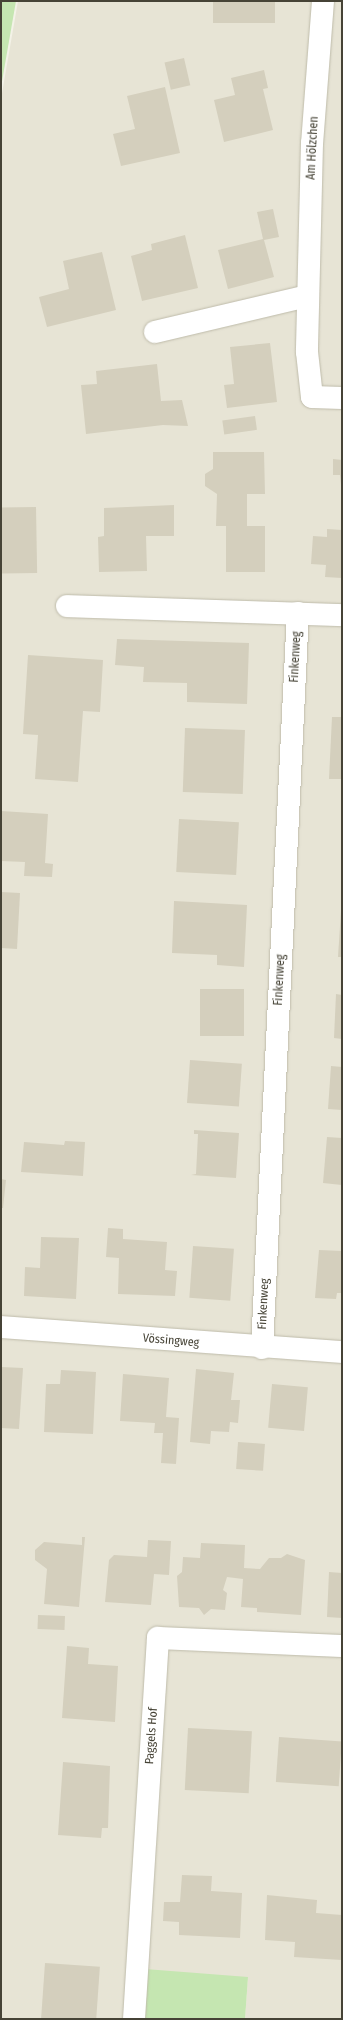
<!DOCTYPE html>
<meta charset="utf-8">
<style>
body{margin:0}
#map{position:relative;width:343px;height:2020px;overflow:hidden;background:#f3f2e7;font-family:"Fira Sans Condensed",sans-serif}
div>[style]{position:absolute}
.residential>*{inset:0;background:#e7e4d5}
.green>*{inset:0;background:#c5e6b1}
.building>*{inset:0;background:#d4cfbd;transform-origin:0 0}
.roads{filter:drop-shadow(0 0 1px #bebbaa) drop-shadow(0 0 1px #bebbaa)}
.minor>*{height:22px;margin:-11px;padding:0 11px;transform-origin:11px;border-radius:11px;background:#fff}
span{translate:-50% -50%;white-space:nowrap;text-align:center;line-height:1.15;-webkit-text-stroke:3px #fff;paint-order:stroke}
.street-label{font-size:12px;color:#464336}
.frame{position:absolute;inset:0;border:2px solid #464336;pointer-events:none}
</style>
<div id="map">
<div class="residential">
<i style="clip-path:polygon(18px 1px,342px 1px,342px 2019px,245px 2019px,248px 1977px,142px 2019px,1px 2019px,1px 99px)"></i>
</div>
<div class="green">
<i style="clip-path:polygon(1px 1px,16px 1px,1px 87px)"></i>
<i style="clip-path:polygon(145px 1969px,248px 1977px,245px 2019px,142px 2019px)"></i>
</div>
<div class="building">
<i style="left:213px;top:1px;width:62px;height:22px"></i>
<i style="left:184px;top:58px;width:28px;height:20px;rotate:77deg"></i>
<i style="clip-path:polygon(264px 70px,268px 88px,263px 89px,273px 130px,224px 142px,214px 100px,235px 95px,231px 78px)"></i>
<i style="clip-path:polygon(165px 87px,180px 153px,121px 166px,113px 134px,135px 129px,127px 96px)"></i>
<i style="clip-path:polygon(273px 209px,279px 237px,264px 240px,274px 277px,228px 289px,218px 250px,263px 239px,257px 212px)"></i>
<i style="clip-path:polygon(185px 235px,198px 288px,142px 301px,131px 256px,152px 250px,151px 244px)"></i>
<i style="clip-path:polygon(102px 252px,116px 310px,47px 327px,39px 297px,69px 289px,63px 261px)"></i>
<i style="clip-path:polygon(270px 343px,277px 402px,227px 408px,224px 385px,234px 384px,230px 347px)"></i>
<i style="clip-path:polygon(157px 364px,161px 401px,182px 400px,188px 426px,163px 425px,86px 434px,81px 385px,97px 384px,96px 371px)"></i>
<i style="left:255px;top:416px;width:14px;height:33px;rotate:82deg"></i>
<i style="clip-path:polygon(213px 452px,264px 452px,265px 494px,247px 494px,247px 526px,265px 526px,265px 572px,226px 572px,226px 526px,216px 526px,217px 494px,205px 486px,205px 474px,213px 469px)"></i>
<i style="clip-path:polygon(333px 459px,342px 460px,342px 495px,340px 475px,333px 475px)"></i>
<i style="clip-path:polygon(174px 505px,174px 536px,146px 536px,147px 571px,99px 572px,98px 537px,104px 536px,104px 508px)"></i>
<i style="left:36px;top:507px;width:66px;height:35px;rotate:89deg"></i>
<i style="clip-path:polygon(327px 529px,342px 530px,342px 578px,325px 577px,326px 565px,311px 564px,313px 536px,327px 537px)"></i>
<i style="clip-path:polygon(117px 639px,249px 643px,247px 704px,187px 702px,187px 683px,143px 682px,144px 667px,115px 665px)"></i>
<i style="clip-path:polygon(28px 655px,103px 660px,100px 712px,83px 711px,78px 782px,35px 779px,38px 735px,23px 734px)"></i>
<i style="clip-path:polygon(332px 717px,342px 717px,342px 779px,329px 779px)"></i>
<i style="left:185px;top:728px;width:60px;height:64px;rotate:2deg"></i>
<i style="clip-path:polygon(1px 811px,48px 814px,45px 863px,53px 864px,52px 877px,24px 876px,25px 862px,1px 861px)"></i>
<i style="left:179px;top:819px;width:60px;height:53px;rotate:3deg"></i>
<i style="clip-path:polygon(1px 892px,20px 893px,17px 949px,1px 948px)"></i>
<i style="clip-path:polygon(174px 901px,247px 905px,244px 967px,217px 965px,217px 955px,172px 953px)"></i>
<i style="clip-path:polygon(341px 911px,342px 911px,342px 957px,338px 957px)"></i>
<i style="left:200px;top:989px;width:44px;height:47px"></i>
<i style="clip-path:polygon(336px 994px,342px 995px,342px 1039px,334px 1038px)"></i>
<i style="left:190px;top:1060px;width:52px;height:43px;rotate:4deg"></i>
<i style="clip-path:polygon(331px 1066px,342px 1067px,342px 1110px,328px 1109px)"></i>
<i style="clip-path:polygon(194px 1130px,239px 1133px,236px 1178px,191px 1175px,196px 1174px,198px 1134px,194px 1134px)"></i>
<i style="clip-path:polygon(327px 1137px,342px 1138px,342px 1185px,323px 1183px)"></i>
<i style="clip-path:polygon(65px 1141px,85px 1142px,83px 1176px,21px 1172px,24px 1142px,64px 1145px)"></i>
<i style="clip-path:polygon(1px 1179px,6px 1180px,3px 1208px,1px 1208px)"></i>
<i style="clip-path:polygon(108px 1228px,123px 1229px,123px 1239px,167px 1242px,165px 1270px,177px 1271px,175px 1296px,118px 1294px,119px 1258px,106px 1257px)"></i>
<i style="clip-path:polygon(41px 1237px,79px 1238px,76px 1299px,24px 1296px,25px 1267px,40px 1268px)"></i>
<i style="left:193px;top:1246px;width:41px;height:52px;rotate:4deg"></i>
<i style="clip-path:polygon(319px 1250px,342px 1251px,342px 1293px,337px 1293px,336px 1299px,315px 1298px)"></i>
<i style="clip-path:polygon(1px 1367px,23px 1368px,19px 1429px,1px 1428px)"></i>
<i style="clip-path:polygon(196px 1369px,234px 1373px,231px 1400px,240px 1400px,238px 1423px,230px 1422px,229px 1432px,211px 1431px,210px 1444px,190px 1442px)"></i>
<i style="clip-path:polygon(61px 1370px,96px 1372px,93px 1434px,44px 1432px,46px 1384px,60px 1384px)"></i>
<i style="clip-path:polygon(123px 1374px,169px 1378px,166px 1417px,179px 1418px,176px 1464px,161px 1463px,163px 1433px,154px 1433px,155px 1423px,120px 1421px)"></i>
<i style="left:272px;top:1384px;width:36px;height:44px;rotate:5deg"></i>
<i style="left:238px;top:1442px;width:27px;height:27px;rotate:4deg"></i>
<i style="clip-path:polygon(82px 1537px,85px 1537px,79px 1607px,44px 1604px,47px 1569px,35px 1560px,35px 1550px,44px 1542px,82px 1545px)"></i>
<i style="clip-path:polygon(148px 1540px,171px 1541px,169px 1575px,154px 1574px,151px 1605px,105px 1602px,109px 1560px,114px 1555px,147px 1557px)"></i>
<i style="clip-path:polygon(201px 1543px,245px 1545px,244px 1568px,260px 1569px,269px 1558px,281px 1558px,287px 1554px,305px 1560px,301px 1615px,257px 1612px,257px 1608px,241px 1607px,243px 1579px,227px 1577px,223px 1590px,227px 1593px,225px 1610px,211px 1609px,204px 1615px,199px 1608px,179px 1607px,177px 1576px,182px 1572px,183px 1557px,200px 1558px)"></i>
<i style="clip-path:polygon(329px 1572px,342px 1573px,342px 1618px,327px 1617px)"></i>
<i style="left:38px;top:1615px;width:27px;height:14px;rotate:2deg"></i>
<i style="clip-path:polygon(67px 1646px,89px 1648px,88px 1664px,118px 1666px,115px 1722px,62px 1718px)"></i>
<i style="left:188px;top:1728px;width:64px;height:62px;rotate:3deg"></i>
<i style="left:279px;top:1737px;width:63px;height:45px;rotate:4deg"></i>
<i style="clip-path:polygon(63px 1762px,110px 1766px,108px 1828px,102px 1828px,101px 1838px,58px 1835px)"></i>
<i style="clip-path:polygon(182px 1875px,212px 1876px,211px 1891px,242px 1893px,240px 1938px,179px 1935px,179px 1922px,163px 1921px,164px 1902px,180px 1902px)"></i>
<i style="clip-path:polygon(267px 1895px,317px 1900px,316px 1913px,342px 1915px,342px 1960px,294px 1957px,295px 1942px,265px 1940px)"></i>
<i style="left:45px;top:1963px;width:55px;height:56px;rotate:4deg"></i>
</div>
<div class="roads">
<div class="minor">
<i style="left:323px;top:1px;width:142px;rotate:94.4deg"></i>
<i style="left:312px;top:143px;width:209px;rotate:91.4deg"></i>
<i style="left:307px;top:352px;width:45px;rotate:83.7deg"></i>
<i style="left:312px;top:397px;width:30px;rotate:2deg"></i>
<i style="left:155px;top:332px;width:156px;rotate:-13.3deg"></i>
<i style="left:67px;top:606px;width:275px;rotate:1.9deg"></i>
<i style="left:1px;top:1327px;width:342px;rotate:4.2deg"></i>
<i style="left:262px;top:1348px;width:736px;rotate:-87.2deg"></i>
<i style="left:134px;top:2019px;width:382px;rotate:-86.4deg"></i>
<i style="left:158px;top:1638px;width:184px;rotate:2.5deg"></i>
</div>
</div>
<div class="street-label">
<span style="left:313px;top:148px;rotate:-87deg">Am Hölzchen</span>
<span style="left:296px;top:657px;rotate:-87deg">Finkenweg</span>
<span style="left:280px;top:980px;rotate:-87deg">Finkenweg</span>
<span style="left:264px;top:1304px;rotate:-87deg">Finkenweg</span>
<span style="left:171px;top:1341px;rotate:5deg">Vössingweg</span>
<span style="left:152px;top:1736px;rotate:-86deg">Paggels Hof</span>
</div>
<div class="frame"></div>
</div>
